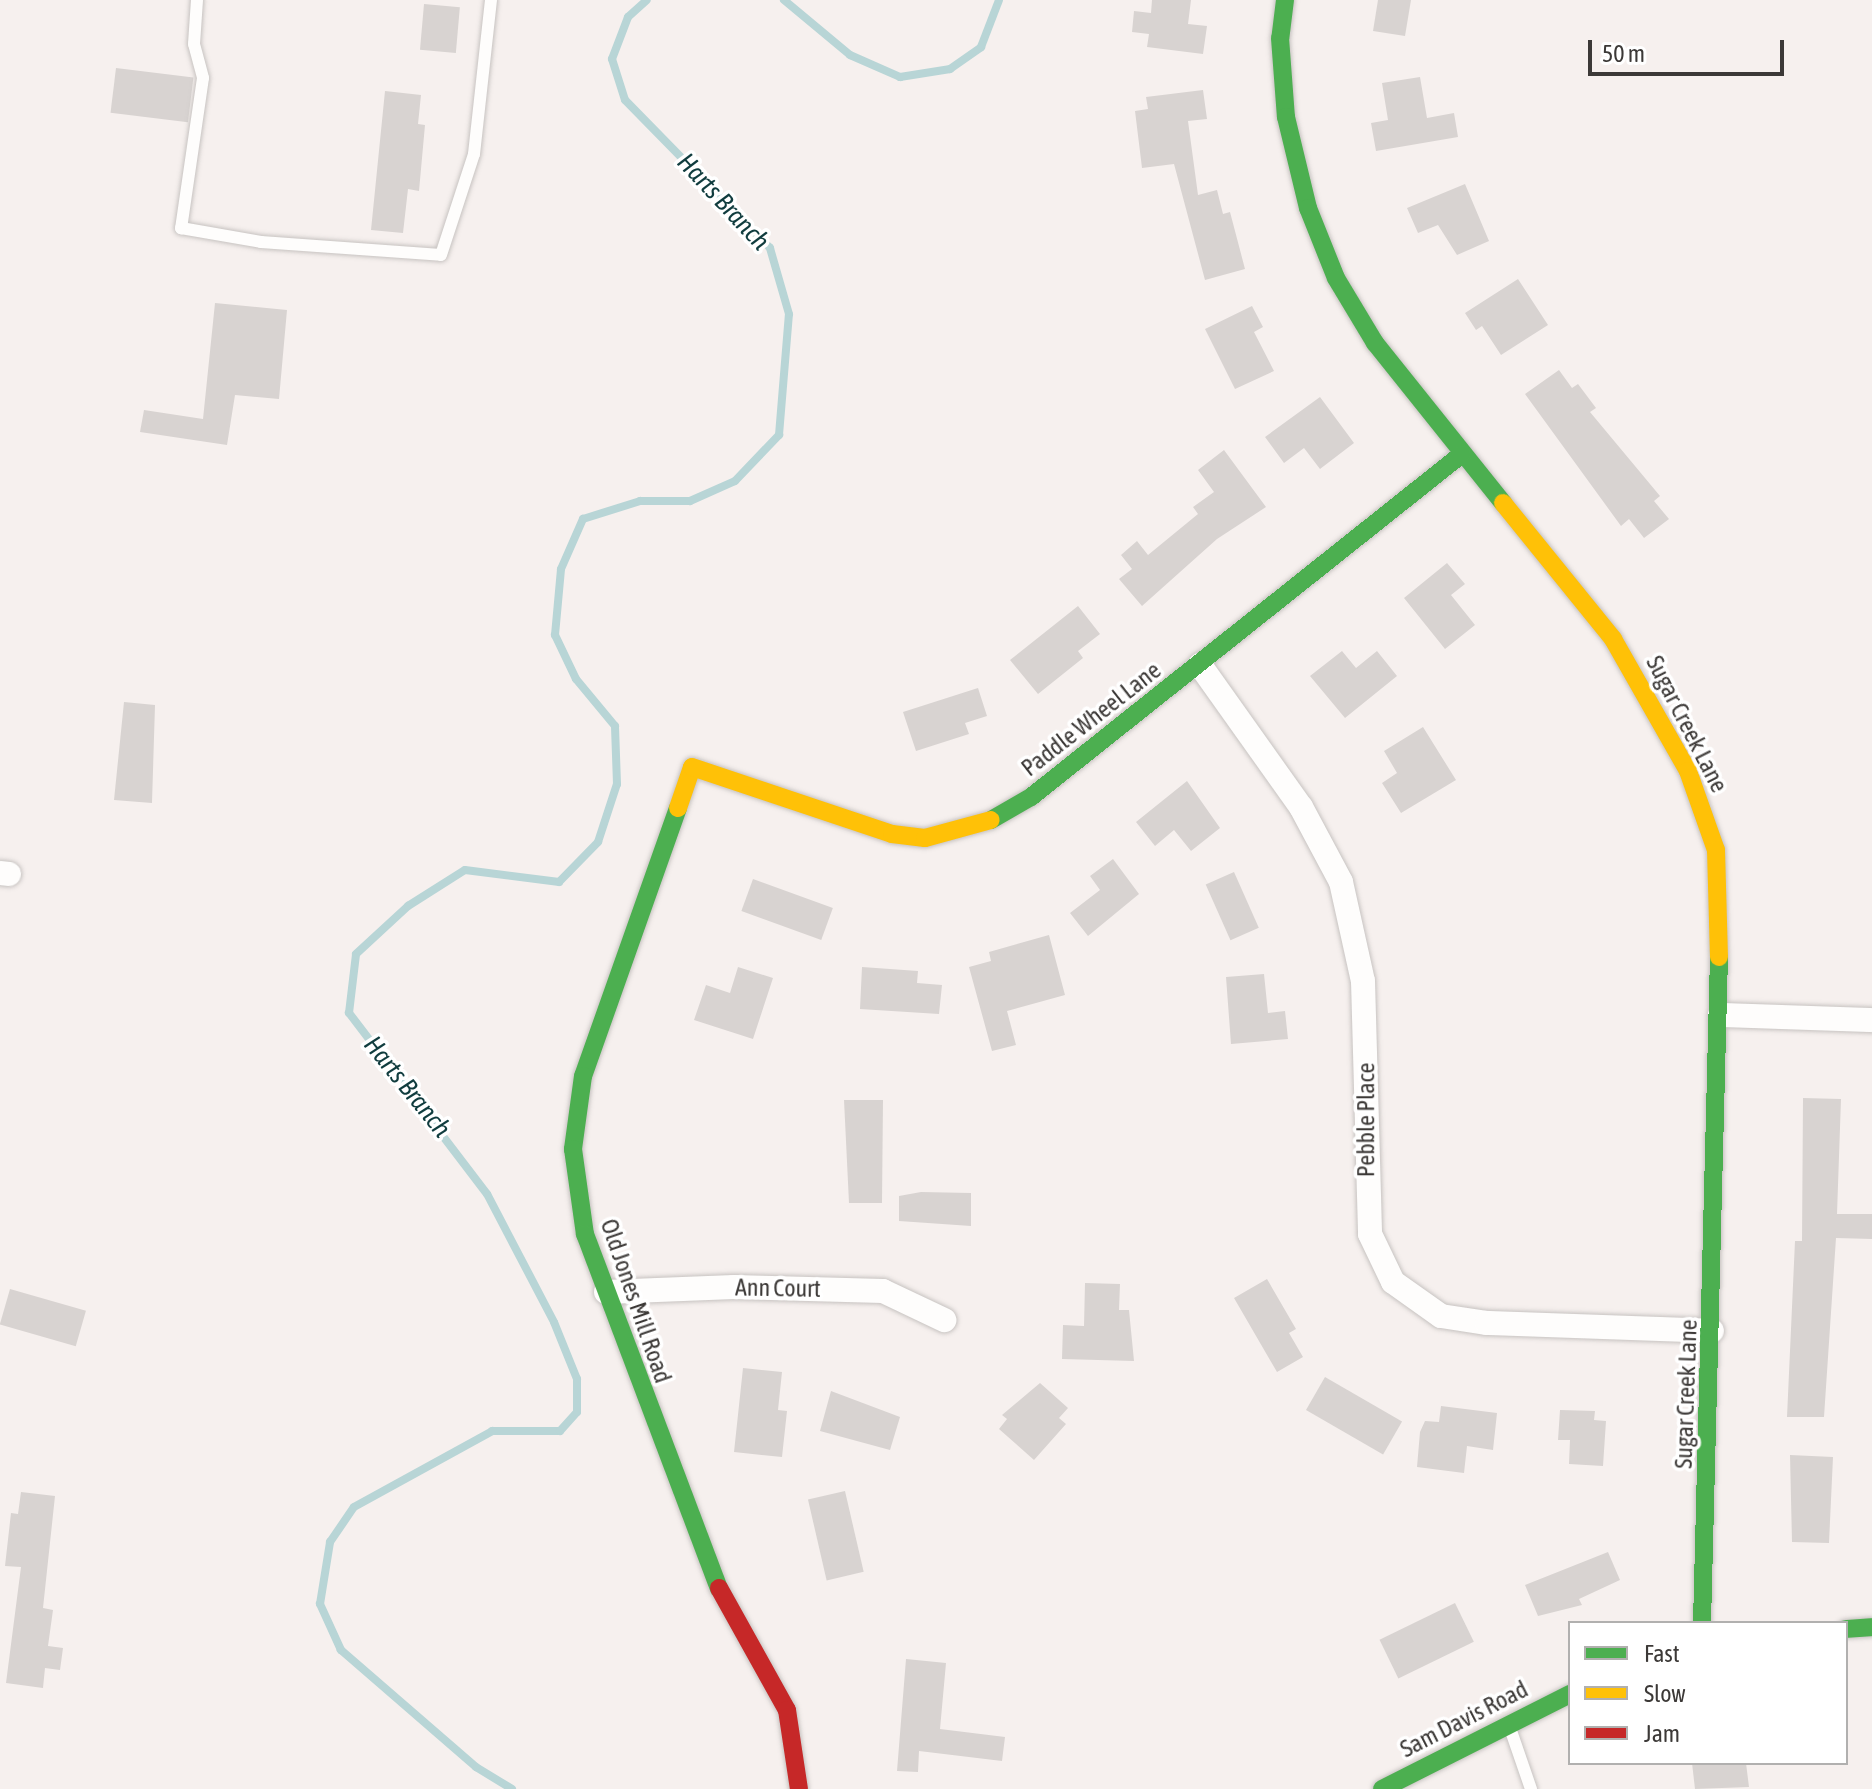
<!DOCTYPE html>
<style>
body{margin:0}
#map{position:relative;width:1872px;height:1789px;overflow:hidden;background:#f6f0ee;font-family:"Asap Condensed",sans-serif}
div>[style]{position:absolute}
.stream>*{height:8px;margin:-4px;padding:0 4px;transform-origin:4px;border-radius:4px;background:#b8d5d6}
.building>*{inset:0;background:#d8d3d1;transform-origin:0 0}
.roads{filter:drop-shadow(0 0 2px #c7c3c1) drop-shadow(0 0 2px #c7c3c1)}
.lane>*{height:12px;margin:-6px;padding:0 6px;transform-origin:6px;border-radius:6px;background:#fefdfc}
.street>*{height:24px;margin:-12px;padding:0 12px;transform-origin:12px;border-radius:12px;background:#fefdfc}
.fast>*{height:18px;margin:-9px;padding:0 9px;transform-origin:9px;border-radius:9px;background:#4caf50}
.slow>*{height:18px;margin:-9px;padding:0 9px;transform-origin:9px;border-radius:9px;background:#ffc107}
.jam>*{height:18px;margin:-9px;padding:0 9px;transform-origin:9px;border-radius:9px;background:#c62828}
span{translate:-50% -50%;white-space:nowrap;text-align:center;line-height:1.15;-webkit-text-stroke:7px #fff;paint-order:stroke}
.street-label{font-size:24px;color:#3c3937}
.water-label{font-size:26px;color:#103c3e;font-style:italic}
.legend{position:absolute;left:1568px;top:1621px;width:280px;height:144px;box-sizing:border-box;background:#fff;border:2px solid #b1b0af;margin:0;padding:10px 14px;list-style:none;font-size:24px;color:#3c3937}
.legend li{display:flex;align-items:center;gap:16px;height:40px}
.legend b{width:40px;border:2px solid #b1b0af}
.scale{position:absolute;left:1588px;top:40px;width:196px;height:36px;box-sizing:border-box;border:4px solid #3c3937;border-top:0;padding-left:10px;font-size:24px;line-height:28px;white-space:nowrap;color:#3c3937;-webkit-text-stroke:6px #fff;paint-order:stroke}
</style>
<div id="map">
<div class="stream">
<i style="left:784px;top:0;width:86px;rotate:39.8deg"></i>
<i style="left:850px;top:55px;width:55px;rotate:23.7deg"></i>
<i style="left:900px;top:77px;width:51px;rotate:-9.1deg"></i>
<i style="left:950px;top:69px;width:38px;rotate:-35deg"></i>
<i style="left:981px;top:47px;width:50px;rotate:-69deg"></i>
<i style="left:512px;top:1789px;width:42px;rotate:-148.6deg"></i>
<i style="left:476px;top:1767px;width:179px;rotate:-139.1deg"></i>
<i style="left:341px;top:1650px;width:51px;rotate:-114.5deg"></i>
<i style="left:320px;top:1604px;width:63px;rotate:-80.8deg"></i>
<i style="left:330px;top:1542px;width:42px;rotate:-55.6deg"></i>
<i style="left:354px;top:1507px;width:158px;rotate:-28.8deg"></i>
<i style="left:492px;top:1431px;width:68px"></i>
<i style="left:560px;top:1431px;width:25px;rotate:-48deg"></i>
<i style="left:577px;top:1412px;width:33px;rotate:-90deg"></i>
<i style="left:577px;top:1379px;width:61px;rotate:-112deg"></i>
<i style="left:554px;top:1322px;width:144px;rotate:-117.6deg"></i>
<i style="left:487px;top:1194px;width:228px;rotate:-127.3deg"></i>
<i style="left:349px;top:1013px;width:59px;rotate:-83.2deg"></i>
<i style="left:356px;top:954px;width:71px;rotate:-42.7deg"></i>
<i style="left:408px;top:906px;width:67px;rotate:-32.3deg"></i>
<i style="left:465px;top:870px;width:95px;rotate:7.3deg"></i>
<i style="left:559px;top:882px;width:56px;rotate:-45.7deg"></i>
<i style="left:598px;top:842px;width:61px;rotate:-71.9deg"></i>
<i style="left:617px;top:784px;width:58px;rotate:-92deg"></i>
<i style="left:615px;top:726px;width:61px;rotate:-129.7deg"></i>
<i style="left:576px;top:679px;width:49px;rotate:-115.5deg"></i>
<i style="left:555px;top:635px;width:66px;rotate:-84.8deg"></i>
<i style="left:561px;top:569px;width:55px;rotate:-66.3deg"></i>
<i style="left:583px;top:519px;width:60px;rotate:-17.5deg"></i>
<i style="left:640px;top:501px;width:50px"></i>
<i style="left:690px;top:501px;width:49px;rotate:-24deg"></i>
<i style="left:735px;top:481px;width:64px;rotate:-46.3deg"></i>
<i style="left:779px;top:435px;width:121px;rotate:-85.3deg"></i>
<i style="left:789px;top:314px;width:69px;rotate:-106.1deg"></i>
<i style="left:770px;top:248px;width:207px;rotate:-134.4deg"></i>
<i style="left:625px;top:100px;width:43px;rotate:-107.6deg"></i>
<i style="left:612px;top:59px;width:45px;rotate:-69.1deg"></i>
<i style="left:628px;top:17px;width:25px;rotate:-42deg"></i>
</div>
<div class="building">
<i style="clip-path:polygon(1152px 0,1191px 0,1188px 24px,1207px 26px,1203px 54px,1147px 47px,1149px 34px,1132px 32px,1134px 11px,1151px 13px)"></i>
<i style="clip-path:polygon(1378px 0,1411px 0,1405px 36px,1373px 31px)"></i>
<i style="left:424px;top:4px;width:36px;height:46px;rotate:5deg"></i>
<i style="left:116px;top:68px;width:78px;height:45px;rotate:7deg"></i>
<i style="clip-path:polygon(1420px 77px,1427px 118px,1454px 113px,1458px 137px,1376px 151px,1371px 123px,1388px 120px,1382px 83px)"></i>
<i style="clip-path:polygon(1203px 90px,1207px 119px,1188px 121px,1198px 195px,1217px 190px,1223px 214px,1230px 212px,1245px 269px,1205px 280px,1174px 164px,1142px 168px,1135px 111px,1148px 109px,1146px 97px)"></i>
<i style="clip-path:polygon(385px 91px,421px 95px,418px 124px,425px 125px,419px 191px,408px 189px,403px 233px,371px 230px)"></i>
<i style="clip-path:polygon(1465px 184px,1489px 241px,1457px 255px,1438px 225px,1418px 233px,1407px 208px)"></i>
<i style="clip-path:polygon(1518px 279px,1548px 325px,1501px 355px,1482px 326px,1476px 330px,1465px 313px)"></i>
<i style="clip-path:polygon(215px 303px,287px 310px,279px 399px,235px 395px,227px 445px,140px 432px,144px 410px,203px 419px)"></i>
<i style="clip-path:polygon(1252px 306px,1263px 327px,1254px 332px,1274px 371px,1235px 389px,1205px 329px)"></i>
<i style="clip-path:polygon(1559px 370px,1572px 388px,1578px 384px,1596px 408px,1590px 412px,1660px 496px,1654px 501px,1669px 519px,1644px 538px,1629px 519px,1621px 526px,1525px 394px)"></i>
<i style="clip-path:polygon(1320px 397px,1354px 443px,1320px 469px,1304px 448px,1284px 463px,1265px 437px)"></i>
<i style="clip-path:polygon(1224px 450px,1266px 507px,1217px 539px,1142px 606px,1119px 579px,1132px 569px,1121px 555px,1137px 541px,1148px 555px,1198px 514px,1193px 507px,1214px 492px,1198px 470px)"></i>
<i style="clip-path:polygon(1447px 563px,1465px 584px,1451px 595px,1475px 625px,1445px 649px,1404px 598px)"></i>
<i style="clip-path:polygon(1078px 606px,1100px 634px,1078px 651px,1083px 658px,1038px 694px,1010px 660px)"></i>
<i style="clip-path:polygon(1342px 651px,1356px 668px,1377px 651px,1397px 676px,1345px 718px,1310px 676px)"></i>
<i style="clip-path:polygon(978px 688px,987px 716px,965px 723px,969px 734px,916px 751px,903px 712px)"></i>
<i style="clip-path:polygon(124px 702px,155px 705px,152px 803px,114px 800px)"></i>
<i style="clip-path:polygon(1423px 727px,1456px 780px,1401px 813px,1382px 783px,1397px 773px,1384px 751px)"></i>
<i style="clip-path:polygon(1187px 781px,1220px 828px,1191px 851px,1174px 830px,1155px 846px,1136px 822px)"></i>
<i style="clip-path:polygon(1113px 859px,1139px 894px,1088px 936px,1070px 913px,1100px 890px,1090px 876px)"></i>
<i style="left:1234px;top:872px;width:61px;height:31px;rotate:66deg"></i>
<i style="left:753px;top:879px;width:85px;height:34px;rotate:20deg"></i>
<i style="clip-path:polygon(1049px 935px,1065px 995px,1007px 1011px,1016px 1045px,992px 1051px,969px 967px,991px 961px,989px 952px)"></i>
<i style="clip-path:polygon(738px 967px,773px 978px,753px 1039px,694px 1020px,706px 985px,730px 993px)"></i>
<i style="clip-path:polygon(862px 967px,918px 971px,917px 983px,942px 985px,939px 1014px,860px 1009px)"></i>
<i style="clip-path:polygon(1264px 974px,1268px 1013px,1285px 1011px,1288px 1039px,1231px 1044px,1226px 977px)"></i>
<i style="clip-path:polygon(1803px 1098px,1841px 1099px,1837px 1214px,1872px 1214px,1872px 1239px,1836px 1238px,1824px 1417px,1787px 1417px,1795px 1241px,1802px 1241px)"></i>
<i style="clip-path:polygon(844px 1100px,883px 1100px,882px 1203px,849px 1203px)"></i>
<i style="clip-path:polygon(921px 1192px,971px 1193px,971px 1226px,899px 1221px,899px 1196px)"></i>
<i style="clip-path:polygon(1267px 1279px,1296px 1329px,1289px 1333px,1303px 1357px,1277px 1372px,1234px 1298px)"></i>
<i style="clip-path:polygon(1085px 1283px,1120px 1284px,1119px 1310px,1129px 1310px,1134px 1361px,1062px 1359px,1063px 1325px,1084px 1326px)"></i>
<i style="left:10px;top:1289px;width:79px;height:37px;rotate:16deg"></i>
<i style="clip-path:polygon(743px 1368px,782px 1372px,778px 1410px,787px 1411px,782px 1457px,734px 1452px)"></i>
<i style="left:1325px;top:1377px;width:89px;height:38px;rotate:30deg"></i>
<i style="clip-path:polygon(1040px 1383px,1068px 1408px,1059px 1418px,1066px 1424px,1034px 1460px,999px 1429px,1007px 1419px,1002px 1415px)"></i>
<i style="clip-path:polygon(831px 1391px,900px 1417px,890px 1450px,820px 1431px)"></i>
<i style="clip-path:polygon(1441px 1406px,1497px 1413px,1493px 1450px,1467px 1446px,1464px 1473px,1417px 1467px,1420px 1432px,1425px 1421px,1439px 1422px)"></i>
<i style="clip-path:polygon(1560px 1410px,1595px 1411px,1594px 1420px,1606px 1421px,1603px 1466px,1569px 1464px,1570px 1440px,1558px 1440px)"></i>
<i style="clip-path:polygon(1790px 1455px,1833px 1457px,1829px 1543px,1792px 1542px)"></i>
<i style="left:845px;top:1491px;width:83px;height:38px;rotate:77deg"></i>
<i style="clip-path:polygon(21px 1492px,55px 1496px,43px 1608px,53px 1610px,48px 1646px,63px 1648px,60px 1670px,45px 1668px,43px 1688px,6px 1683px,21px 1567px,5px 1566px,11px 1513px,18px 1514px)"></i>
<i style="clip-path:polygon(1608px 1552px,1620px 1580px,1579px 1599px,1582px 1605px,1538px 1616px,1525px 1585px)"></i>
<i style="left:1455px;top:1603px;width:43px;height:84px;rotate:64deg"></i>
<i style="clip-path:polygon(906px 1659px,946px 1663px,940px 1729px,1005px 1737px,1002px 1761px,919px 1751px,918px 1772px,897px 1771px)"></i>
<i style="clip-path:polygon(1692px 1763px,1746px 1763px,1749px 1787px,1695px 1789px)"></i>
</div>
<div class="roads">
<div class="lane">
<i style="left:197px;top:0;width:44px;rotate:93.9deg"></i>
<i style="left:194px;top:44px;width:35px;rotate:75deg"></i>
<i style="left:203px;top:78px;width:152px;rotate:98.3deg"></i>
<i style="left:181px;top:228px;width:81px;rotate:9.9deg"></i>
<i style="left:261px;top:242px;width:180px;rotate:4.1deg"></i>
<i style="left:441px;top:255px;width:106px;rotate:-71.9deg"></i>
<i style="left:474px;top:154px;width:155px;rotate:-83.7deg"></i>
<i style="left:1510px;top:1728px;width:65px;rotate:71deg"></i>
</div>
<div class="street">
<i style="left:1200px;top:665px;width:174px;rotate:54.6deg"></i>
<i style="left:1301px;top:807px;width:85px;rotate:61.9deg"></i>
<i style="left:1341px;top:882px;width:101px;rotate:77.5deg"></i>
<i style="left:1363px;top:981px;width:253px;rotate:88.4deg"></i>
<i style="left:1370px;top:1234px;width:53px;rotate:64.4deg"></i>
<i style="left:1393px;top:1282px;width:59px;rotate:35.3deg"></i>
<i style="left:1441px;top:1316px;width:47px;rotate:8.7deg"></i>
<i style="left:1487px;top:1323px;width:225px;rotate:2deg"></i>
<i style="left:0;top:873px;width:9px;rotate:6deg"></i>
<i style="left:1720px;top:1015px;width:152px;rotate:1.9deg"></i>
<i style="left:606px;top:1292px;width:128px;rotate:-2.2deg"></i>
<i style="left:734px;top:1287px;width:149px;rotate:1.5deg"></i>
<i style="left:883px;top:1291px;width:68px;rotate:25.4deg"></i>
</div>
<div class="fast">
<i style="left:1285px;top:0;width:38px;rotate:97deg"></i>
<i style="left:1280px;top:38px;width:79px;rotate:85.7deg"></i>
<i style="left:1286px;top:117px;width:94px;rotate:76.4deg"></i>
<i style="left:1308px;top:208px;width:75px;rotate:68.2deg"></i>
<i style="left:1336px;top:278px;width:76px;rotate:59deg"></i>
<i style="left:1375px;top:343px;width:205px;rotate:51.3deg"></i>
<i style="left:678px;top:808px;width:284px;rotate:109.5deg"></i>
<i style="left:583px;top:1076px;width:74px;rotate:97.8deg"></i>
<i style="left:573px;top:1149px;width:86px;rotate:82deg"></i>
<i style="left:585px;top:1234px;width:379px;rotate:69.3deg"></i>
<i style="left:991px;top:820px;width:46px;rotate:-29.9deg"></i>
<i style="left:1031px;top:797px;width:551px;rotate:-38.51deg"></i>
<i style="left:1702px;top:1623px;width:666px;rotate:-88.54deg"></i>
<i style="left:1846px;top:1629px;width:26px;rotate:-4deg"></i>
<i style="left:1382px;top:1789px;width:211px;rotate:-26.8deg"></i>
</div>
<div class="slow">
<i style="left:1503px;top:503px;width:175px;rotate:51deg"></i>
<i style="left:1613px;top:639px;width:152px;rotate:60.4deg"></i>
<i style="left:1688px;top:771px;width:84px;rotate:70.5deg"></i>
<i style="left:1716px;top:850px;width:107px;rotate:88.4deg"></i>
<i style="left:678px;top:808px;width:43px;rotate:-71.1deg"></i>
<i style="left:692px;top:767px;width:211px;rotate:18.5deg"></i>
<i style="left:892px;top:834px;width:33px;rotate:7deg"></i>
<i style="left:925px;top:838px;width:68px;rotate:-15.3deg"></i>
</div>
<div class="jam">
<i style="left:719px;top:1588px;width:140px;rotate:60.9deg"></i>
<i style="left:787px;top:1710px;width:80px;rotate:81.4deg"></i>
</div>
</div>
<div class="street-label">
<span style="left:1091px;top:719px;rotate:-38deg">Paddle Wheel Lane</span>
<span style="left:1687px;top:724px;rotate:63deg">Sugar Creek Lane</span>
<span style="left:1366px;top:1120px;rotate:-90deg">Pebble Place</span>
<span style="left:778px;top:1288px;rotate:1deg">Ann Court</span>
<span style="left:636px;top:1301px;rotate:71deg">Old Jones Mill Road</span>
<span style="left:1686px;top:1394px;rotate:-88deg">Sugar Creek Lane</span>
<span style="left:1464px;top:1719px;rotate:-27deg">Sam Davis Road</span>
</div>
<div class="water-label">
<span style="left:723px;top:202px;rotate:47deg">Harts Branch</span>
<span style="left:407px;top:1087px;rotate:51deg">Harts Branch</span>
</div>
<ul class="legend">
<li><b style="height:10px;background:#4caf50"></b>Fast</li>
<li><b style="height:10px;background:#ffc107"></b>Slow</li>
<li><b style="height:10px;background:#c62828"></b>Jam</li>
</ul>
<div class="scale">50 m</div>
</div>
